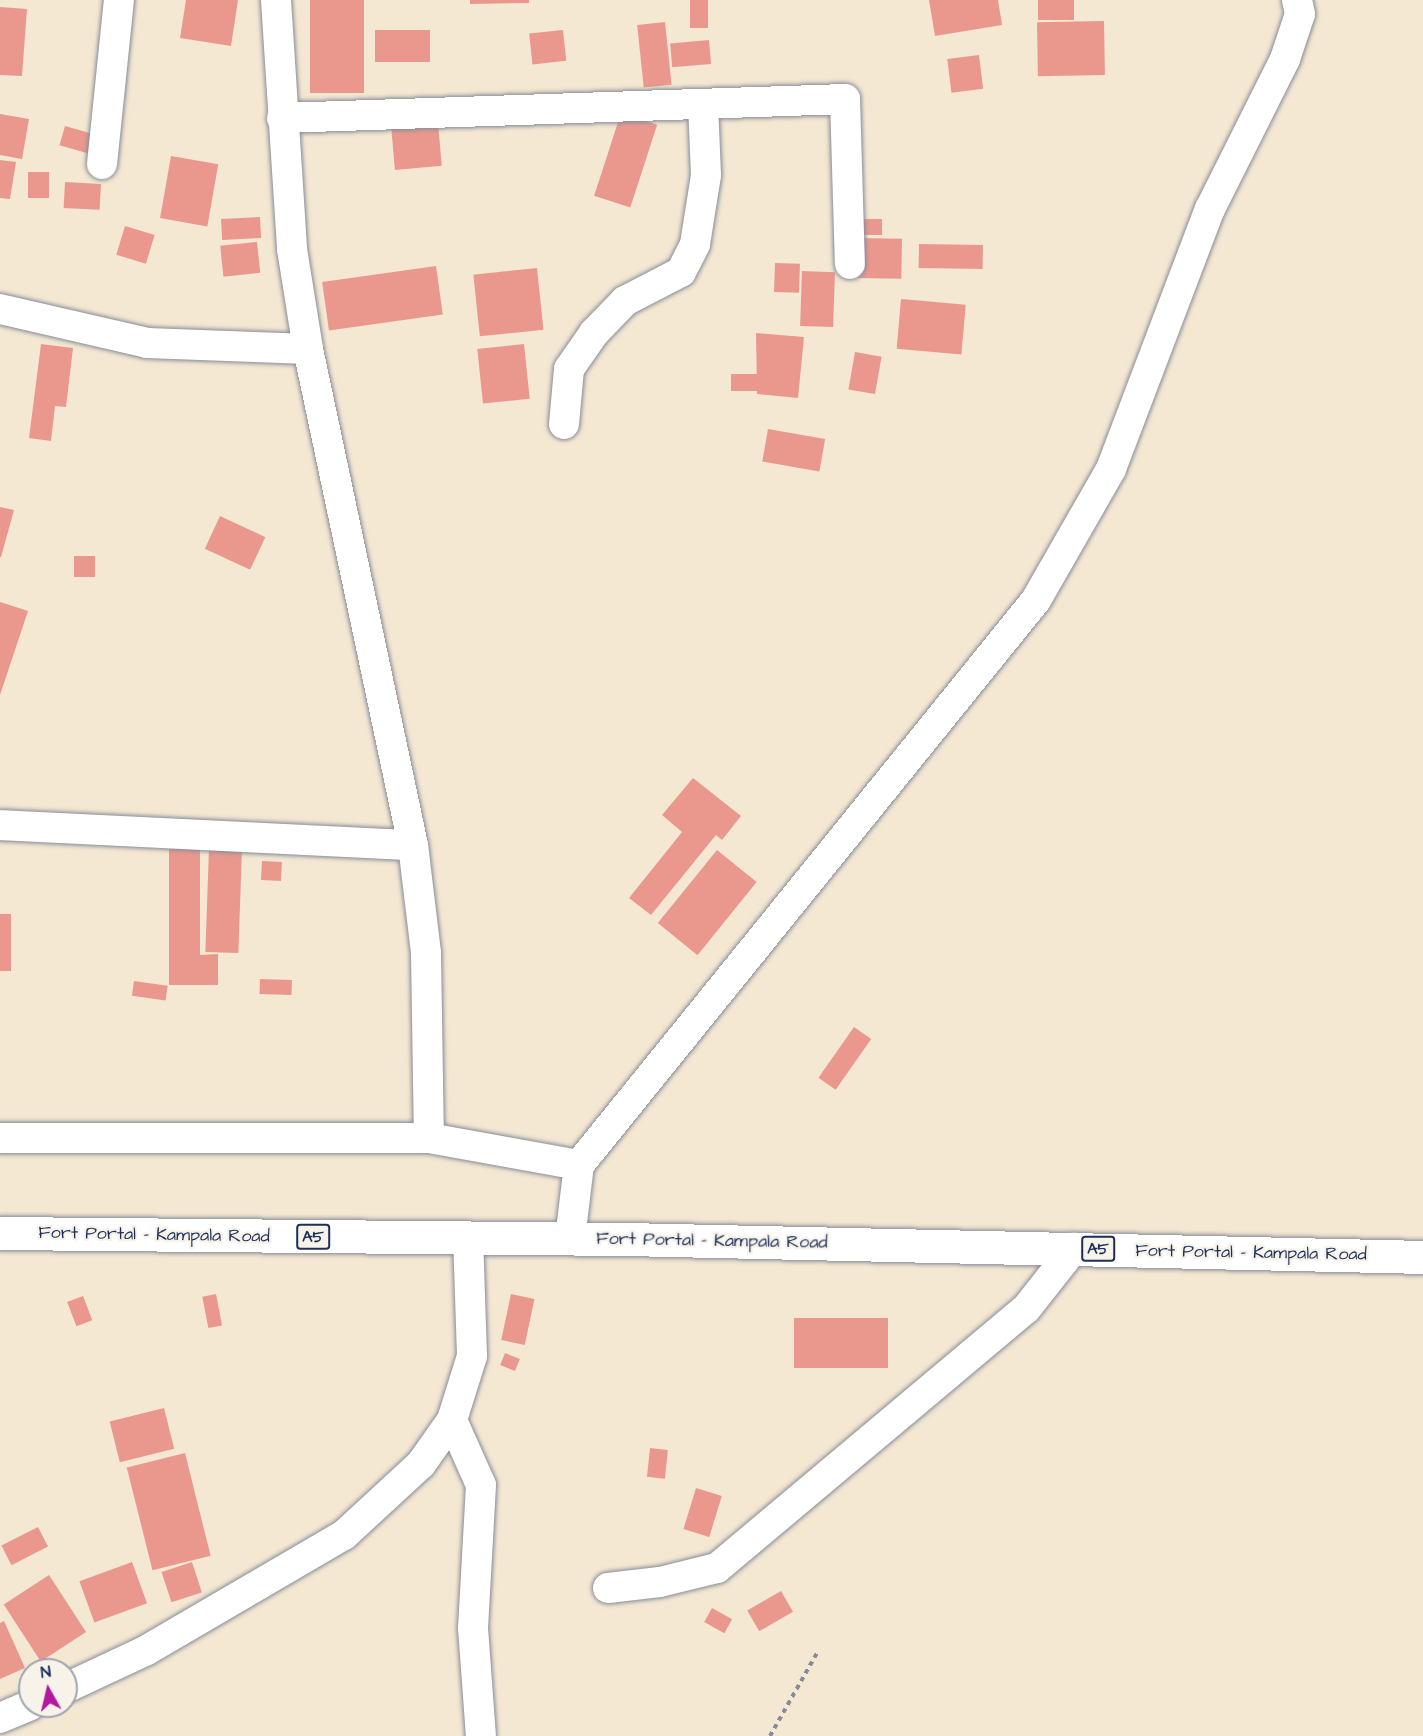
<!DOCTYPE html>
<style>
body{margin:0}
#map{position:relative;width:1423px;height:1736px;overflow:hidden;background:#f4e8d3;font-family:"Architects Daughter",sans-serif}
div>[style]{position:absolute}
.building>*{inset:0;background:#ea988e;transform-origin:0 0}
.path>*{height:4px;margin-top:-2px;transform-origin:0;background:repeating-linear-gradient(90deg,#888c98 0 4.5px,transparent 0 9px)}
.roads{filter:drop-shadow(0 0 2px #888c98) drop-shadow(0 0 2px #888c98)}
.street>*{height:30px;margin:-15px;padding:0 15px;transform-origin:15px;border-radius:15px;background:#fff}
.primary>*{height:33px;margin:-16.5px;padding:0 16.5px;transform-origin:16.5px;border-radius:16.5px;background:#fff}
span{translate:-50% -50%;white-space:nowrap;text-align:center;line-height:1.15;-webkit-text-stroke:4.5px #f7f3e8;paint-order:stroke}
.shield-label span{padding:2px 4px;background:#f7f3e8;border:2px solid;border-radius:4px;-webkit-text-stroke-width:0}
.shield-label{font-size:16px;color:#1b2f5e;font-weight:700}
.street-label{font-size:18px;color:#1b2f5e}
.north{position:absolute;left:18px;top:1658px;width:60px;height:60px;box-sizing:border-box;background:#f7f3e8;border:2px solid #9fa5b1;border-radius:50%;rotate:352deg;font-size:16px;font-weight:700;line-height:24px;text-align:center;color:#1b2f5e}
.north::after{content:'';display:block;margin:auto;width:21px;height:27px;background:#b5179e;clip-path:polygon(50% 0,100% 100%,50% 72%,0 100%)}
</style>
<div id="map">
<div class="building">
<i style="clip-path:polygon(186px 0,238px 0,231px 46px,180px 38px)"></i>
<i style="left:310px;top:0;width:54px;height:93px"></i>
<i style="clip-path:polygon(470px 0,529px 0,529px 3px,470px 4px)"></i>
<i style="left:690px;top:0;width:18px;height:28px"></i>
<i style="clip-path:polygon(929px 0,998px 0,1002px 25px,935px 36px)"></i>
<i style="left:1038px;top:0;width:36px;height:20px"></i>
<i style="clip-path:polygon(0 7px,27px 9px,22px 76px,0 75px)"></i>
<i style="left:1104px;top:21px;width:54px;height:67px;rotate:89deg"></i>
<i style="left:665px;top:22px;width:63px;height:28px;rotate:84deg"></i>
<i style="left:430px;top:30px;width:32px;height:55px;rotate:90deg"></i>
<i style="left:563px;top:30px;width:31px;height:34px;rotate:84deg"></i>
<i style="left:709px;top:40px;width:24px;height:39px;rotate:85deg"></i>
<i style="left:979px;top:55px;width:34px;height:32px;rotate:83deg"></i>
<i style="left:621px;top:113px;width:38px;height:87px;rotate:18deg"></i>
<i style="clip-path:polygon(0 114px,29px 119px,22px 159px,0 155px)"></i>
<i style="left:438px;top:123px;width:43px;height:47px;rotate:85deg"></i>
<i style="left:65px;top:126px;width:32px;height:20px;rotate:16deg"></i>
<i style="left:171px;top:156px;width:48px;height:63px;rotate:10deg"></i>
<i style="clip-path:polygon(0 160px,16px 162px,10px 199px,0 198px)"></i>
<i style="left:28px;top:172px;width:21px;height:26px"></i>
<i style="left:65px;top:182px;width:36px;height:26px;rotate:3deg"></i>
<i style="left:260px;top:217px;width:21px;height:39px;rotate:87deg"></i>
<i style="left:860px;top:219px;width:22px;height:16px"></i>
<i style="left:125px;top:226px;width:31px;height:30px;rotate:17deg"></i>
<i style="left:856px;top:238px;width:46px;height:40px;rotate:1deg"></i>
<i style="left:257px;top:242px;width:31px;height:37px;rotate:84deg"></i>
<i style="left:919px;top:244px;width:64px;height:24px;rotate:1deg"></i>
<i style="left:775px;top:263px;width:25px;height:29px;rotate:2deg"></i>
<i style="left:436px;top:266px;width:49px;height:115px;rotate:82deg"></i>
<i style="left:537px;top:268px;width:62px;height:64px;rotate:84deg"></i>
<i style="left:802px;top:271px;width:33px;height:55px;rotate:2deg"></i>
<i style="left:901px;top:299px;width:65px;height:50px;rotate:5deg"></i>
<i style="clip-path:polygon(756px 333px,804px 337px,798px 398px,757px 394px)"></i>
<i style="clip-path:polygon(41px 344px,73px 348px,66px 407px,55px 406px,51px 441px,29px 438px)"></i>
<i style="left:524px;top:344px;width:55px;height:47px;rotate:84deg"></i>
<i style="left:855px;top:352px;width:27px;height:38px;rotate:10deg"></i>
<i style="left:731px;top:374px;width:26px;height:17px"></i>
<i style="left:768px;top:429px;width:58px;height:33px;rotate:10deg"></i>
<i style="clip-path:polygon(0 507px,14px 510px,1px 557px,0 557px)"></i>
<i style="left:220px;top:516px;width:50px;height:36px;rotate:25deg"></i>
<i style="left:74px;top:556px;width:21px;height:21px"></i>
<i style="clip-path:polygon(0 602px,28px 611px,0 695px)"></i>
<i style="clip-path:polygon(693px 778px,741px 816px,722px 840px,716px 835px,651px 915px,629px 898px,682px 832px,662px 815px)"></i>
<i style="left:209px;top:848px;width:33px;height:104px;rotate:2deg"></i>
<i style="clip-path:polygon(169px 849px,200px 849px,200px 955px,218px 954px,218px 985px,169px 985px)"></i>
<i style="left:717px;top:850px;width:51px;height:94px;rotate:39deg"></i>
<i style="left:262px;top:861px;width:20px;height:19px;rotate:3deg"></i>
<i style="left:0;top:914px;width:11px;height:57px"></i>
<i style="left:260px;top:979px;width:32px;height:15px;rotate:2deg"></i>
<i style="left:134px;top:981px;width:34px;height:15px;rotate:8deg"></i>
<i style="left:854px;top:1027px;width:21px;height:62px;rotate:35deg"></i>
<i style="left:216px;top:1294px;width:32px;height:14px;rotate:79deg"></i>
<i style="left:511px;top:1294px;width:24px;height:47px;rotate:12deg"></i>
<i style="left:83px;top:1296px;width:26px;height:17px;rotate:69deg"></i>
<i style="left:888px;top:1318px;width:50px;height:94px;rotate:90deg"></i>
<i style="left:505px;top:1353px;width:16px;height:13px;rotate:22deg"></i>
<i style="left:164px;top:1408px;width:42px;height:56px;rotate:76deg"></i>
<i style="left:650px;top:1448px;width:18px;height:29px;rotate:6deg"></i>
<i style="left:185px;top:1453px;width:106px;height:60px;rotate:76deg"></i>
<i style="left:696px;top:1488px;width:27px;height:43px;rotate:17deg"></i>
<i style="left:38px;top:1527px;width:22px;height:41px;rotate:63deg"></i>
<i style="left:132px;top:1562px;width:44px;height:56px;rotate:70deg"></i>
<i style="left:192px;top:1562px;width:32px;height:32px;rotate:72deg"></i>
<i style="left:49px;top:1575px;width:68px;height:54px;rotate:57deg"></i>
<i style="left:781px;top:1591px;width:24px;height:39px;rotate:60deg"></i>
<i style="left:712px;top:1608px;width:23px;height:16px;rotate:29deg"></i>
<i style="clip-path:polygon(4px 1621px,25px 1668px,0 1679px,0 1623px)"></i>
</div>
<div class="path">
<i style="left:770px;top:1736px;width:98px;rotate:-60.5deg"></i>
</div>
<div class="roads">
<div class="street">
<i style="left:276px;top:0;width:250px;rotate:86.3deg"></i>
<i style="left:292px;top:249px;width:101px;rotate:80.9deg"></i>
<i style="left:308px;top:349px;width:507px;rotate:78.05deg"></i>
<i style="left:413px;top:845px;width:109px;rotate:83.1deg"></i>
<i style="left:426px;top:953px;width:185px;rotate:89.1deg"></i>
<i style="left:429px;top:1138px;width:152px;rotate:10.2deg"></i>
<i style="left:282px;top:118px;width:563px;rotate:-1.93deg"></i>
<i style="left:845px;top:99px;width:165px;rotate:88.3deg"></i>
<i style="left:102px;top:164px;width:165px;rotate:-84.1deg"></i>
<i style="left:0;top:309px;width:151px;rotate:13deg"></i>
<i style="left:147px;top:343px;width:161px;rotate:2.1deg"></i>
<i style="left:564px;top:424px;width:55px;rotate:-84.8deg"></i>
<i style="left:569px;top:369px;width:44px;rotate:-55.2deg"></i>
<i style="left:594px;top:333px;width:45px;rotate:-45.9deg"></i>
<i style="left:625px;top:301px;width:63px;rotate:-27.4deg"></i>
<i style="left:681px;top:272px;width:31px;rotate:-63deg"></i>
<i style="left:695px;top:244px;width:70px;rotate:-80.9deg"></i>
<i style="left:706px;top:175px;width:71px;rotate:-92.4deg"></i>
<i style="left:0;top:825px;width:413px;rotate:2.8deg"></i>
<i style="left:0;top:1138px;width:429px"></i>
<i style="left:570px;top:1239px;width:75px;rotate:-83.1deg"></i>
<i style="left:579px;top:1165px;width:727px;rotate:-51.03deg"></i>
<i style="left:1036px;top:600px;width:151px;rotate:-60.2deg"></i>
<i style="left:1111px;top:469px;width:278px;rotate:-69.2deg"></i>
<i style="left:1210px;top:209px;width:168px;rotate:-63.4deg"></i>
<i style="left:1285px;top:59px;width:47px;rotate:-71.6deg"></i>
<i style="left:1300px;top:14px;width:14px;rotate:-102deg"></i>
<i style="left:452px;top:1420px;width:71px;rotate:66deg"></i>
<i style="left:481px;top:1485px;width:143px;rotate:93.2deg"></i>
<i style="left:473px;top:1628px;width:108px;rotate:85.8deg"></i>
<i style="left:608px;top:1588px;width:52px;rotate:-6.6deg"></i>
<i style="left:660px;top:1582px;width:59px;rotate:-13.8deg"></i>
<i style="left:717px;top:1568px;width:403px;rotate:-40deg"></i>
<i style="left:1026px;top:1309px;width:78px;rotate:-51.8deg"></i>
<i style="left:66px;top:1688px;width:89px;rotate:-25.1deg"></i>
<i style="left:147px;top:1650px;width:228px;rotate:-30.3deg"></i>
<i style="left:344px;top:1535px;width:105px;rotate:-42.7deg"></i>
<i style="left:421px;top:1464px;width:54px;rotate:-54.8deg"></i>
<i style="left:452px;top:1420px;width:67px;rotate:-72.6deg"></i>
<i style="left:472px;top:1356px;width:118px;rotate:-91.9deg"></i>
<i style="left:0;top:1718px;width:33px;rotate:-23deg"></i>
</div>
<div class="primary">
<i style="left:0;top:1233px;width:626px;rotate:0.55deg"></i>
<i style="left:626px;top:1239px;width:797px;rotate:1.29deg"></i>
</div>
</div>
<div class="shield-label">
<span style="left:313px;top:1237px">A5</span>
<span style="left:1098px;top:1249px">A5</span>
</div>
<div class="street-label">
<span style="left:154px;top:1235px;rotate:1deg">Fort Portal - Kampala Road</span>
<span style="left:712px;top:1241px;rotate:1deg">Fort Portal - Kampala Road</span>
<span style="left:1251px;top:1253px;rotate:1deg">Fort Portal - Kampala Road</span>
</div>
<div class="north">N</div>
</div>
